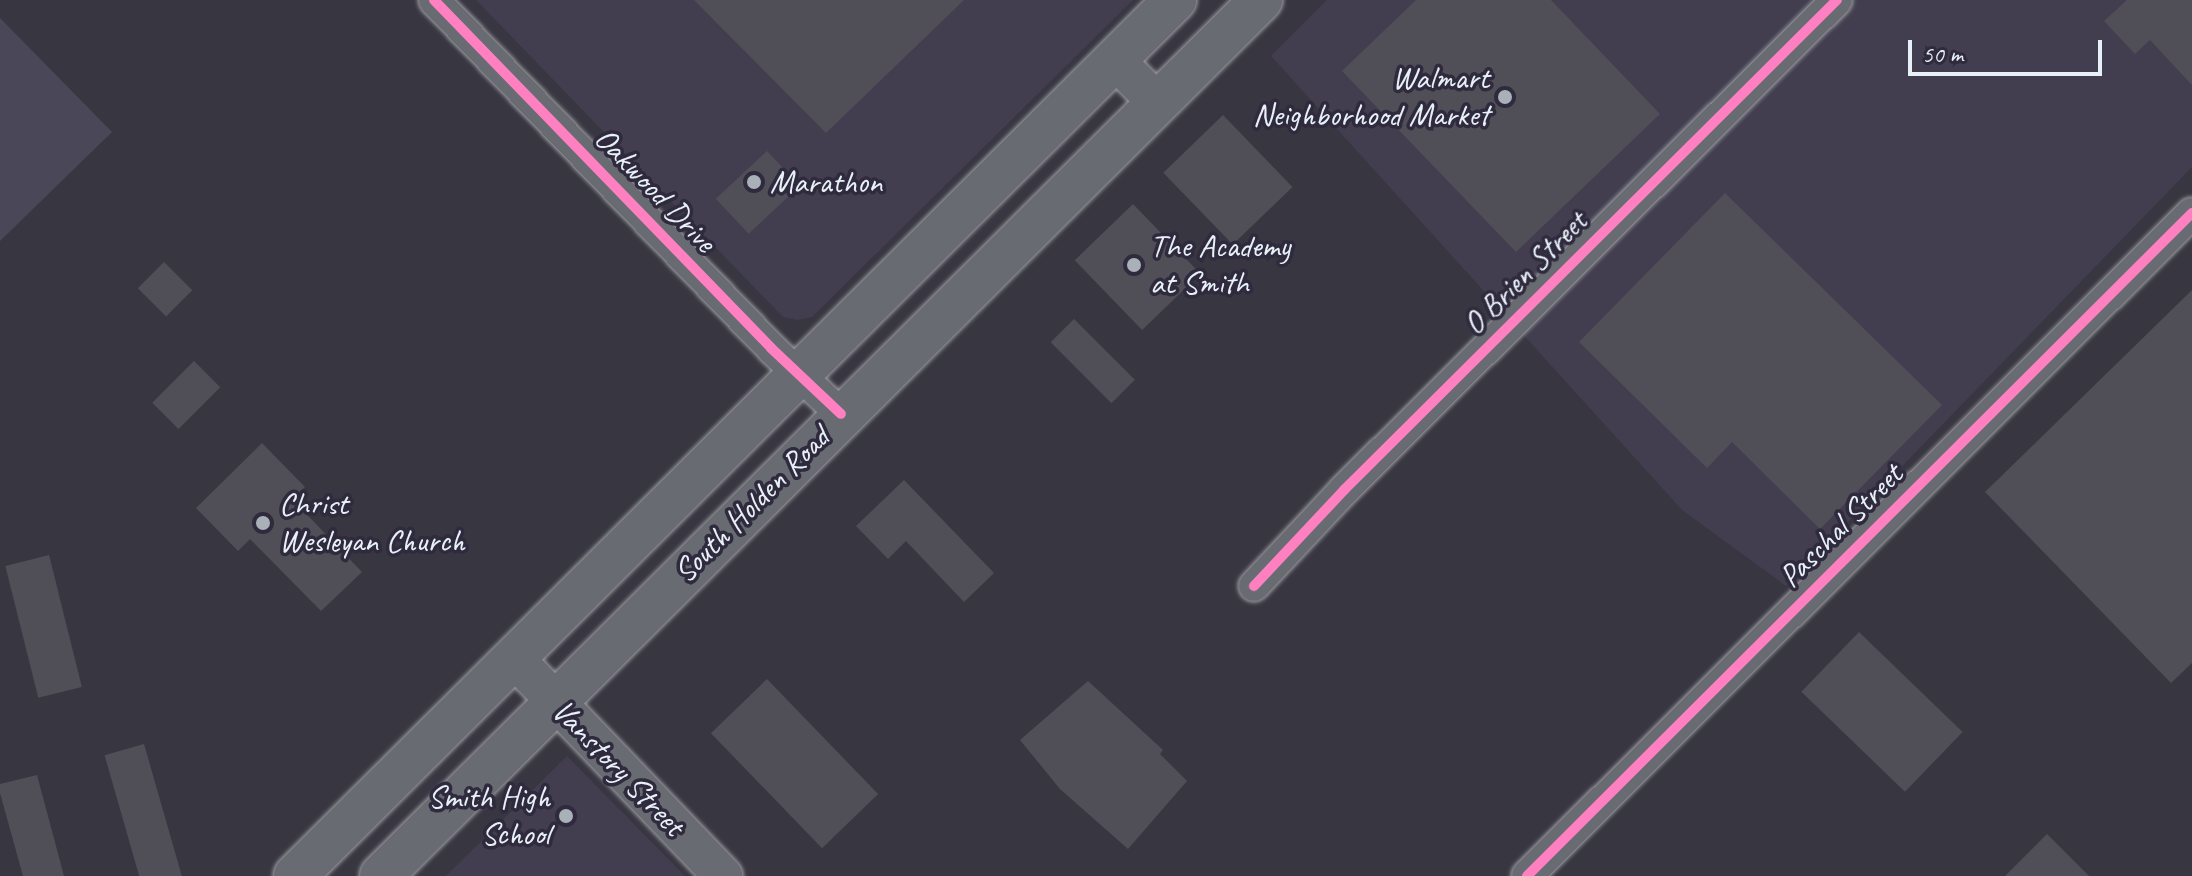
<!DOCTYPE html>
<style>
body{margin:0}
#map{position:relative;width:2192px;height:876px;overflow:hidden;background:#383640;font-family:Caveat,sans-serif}
div>[style]{position:absolute}
.built>*{inset:0;background:#423e4f}
.green>*{inset:0;background:#4a4858}
.building>*{inset:0;background:#504f57;transform-origin:0 0}
.roads{filter:drop-shadow(0 0 2px #9c9ca2) drop-shadow(0 0 2px #9c9ca2)}
.minor>*{height:30px;margin:-15px;padding:0 15px;transform-origin:15px;border-radius:15px;background:#696b72}
.tertiary>*{height:38px;margin:-19px;padding:0 19px;transform-origin:19px;border-radius:19px;background:#696b72}
.secondary>*{height:42px;margin:-21px;padding:0 21px;transform-origin:21px;border-radius:21px;background:#696b72}
.cycleway>*{height:10px;margin:-5px;padding:0 5px;transform-origin:5px;border-radius:5px;background:#ff80c0}
.dots>*{width:22px;height:22px;translate:-50% -50%;box-sizing:border-box;border:4px solid #2f2a3d;border-radius:50%}
span{translate:-50% -50%;white-space:nowrap;text-align:center;line-height:1.15;-webkit-text-stroke:7px #2f2a3d;paint-order:stroke}
.poi-label{font-size:32px;color:#e8f1f8}
.right{translate:-100% -50%;text-align:right}
.left{translate:0 -50%;text-align:left}
.street-label{font-size:32px;color:#e8f1f8}
.scale{position:absolute;left:1908px;top:40px;width:194px;height:36px;box-sizing:border-box;border:4px solid #e8f1f8;border-top:0;padding-left:10px;font-size:24px;line-height:28px;white-space:nowrap;color:#e8f1f8;-webkit-text-stroke:6px #2f2a3d;paint-order:stroke}
</style>
<div id="map">
<div class="built">
<i style="clip-path:polygon(476px 0,1133px 0,812px 317px,797px 320px,783px 317px)"></i>
<i style="clip-path:polygon(1327px 0,2192px 0,2192px 167px,1786px 586px,1682px 510px,1271px 56px)"></i>
<i style="clip-path:polygon(567px 756px,685px 876px,446px 876px)"></i>
</div>
<div class="green">
<i style="clip-path:polygon(0 18px,112px 132px,0 241px)"></i>
</div>
<div class="building">
<i style="clip-path:polygon(694px 0,964px 0,826px 133px)"></i>
<i style="clip-path:polygon(1416px 0,1551px 0,1660px 114px,1516px 252px,1342px 71px)"></i>
<i style="clip-path:polygon(2127px 0,2192px 0,2192px 85px,2150px 40px,2135px 54px,2104px 21px)"></i>
<i style="left:1223px;top:115px;width:100px;height:83px;rotate:46deg"></i>
<i style="left:767px;top:151px;width:48px;height:70px;rotate:47deg"></i>
<i style="clip-path:polygon(1725px 193px,1942px 405px,1820px 529px,1732px 442px,1707px 468px,1579px 342px)"></i>
<i style="left:1133px;top:204px;width:97px;height:81px;rotate:46deg"></i>
<i style="left:164px;top:262px;width:40px;height:37px;rotate:45deg"></i>
<i style="clip-path:polygon(2192px 290px,2192px 663px,2171px 683px,1985px 492px)"></i>
<i style="left:1074px;top:319px;width:86px;height:33px;rotate:45deg"></i>
<i style="left:194px;top:361px;width:37px;height:59px;rotate:45deg"></i>
<i style="clip-path:polygon(262px 443px,305px 487px,292px 499px,362px 572px,321px 611px,250px 539px,238px 551px,196px 508px)"></i>
<i style="clip-path:polygon(904px 480px,994px 573px,964px 602px,906px 541px,888px 559px,856px 526px)"></i>
<i style="left:49px;top:555px;width:136px;height:45px;rotate:76deg"></i>
<i style="left:1859px;top:632px;width:144px;height:83px;rotate:44deg"></i>
<i style="left:767px;top:679px;width:160px;height:78px;rotate:46deg"></i>
<i style="clip-path:polygon(1088px 681px,1163px 750px,1160px 754px,1187px 781px,1128px 849px,1060px 789px,1020px 740px)"></i>
<i style="left:144px;top:744px;width:137px;height:41px;rotate:74deg"></i>
<i style="clip-path:polygon(37px 775px,64px 876px,23px 876px,0 793px,0 784px)"></i>
<i style="clip-path:polygon(2047px 834px,2089px 876px,2005px 876px)"></i>
</div>
<div class="roads">
<div class="minor">
<i style="left:434px;top:0;width:484px;rotate:45.9deg"></i>
<i style="left:771px;top:348px;width:96px;rotate:43.3deg"></i>
<i style="left:1254px;top:586px;width:132px;rotate:-46.8deg"></i>
<i style="left:1344px;top:490px;width:695px;rotate:-44.83deg"></i>
<i style="left:1527px;top:876px;width:939px;rotate:-44.91deg"></i>
</div>
<div class="tertiary">
<i style="left:1115px;top:60px;width:61px;rotate:45deg"></i>
<i style="left:515px;top:659px;width:301px;rotate:46.2deg"></i>
</div>
<div class="secondary">
<i style="left:295px;top:876px;width:1242px;rotate:-44.87deg"></i>
<i style="left:381px;top:876px;width:1242px;rotate:-44.87deg"></i>
</div>
</div>
<div class="cycleway">
<i style="left:434px;top:0;width:484px;rotate:45.9deg"></i>
<i style="left:771px;top:348px;width:96px;rotate:43.3deg"></i>
<i style="left:1254px;top:586px;width:132px;rotate:-46.8deg"></i>
<i style="left:1344px;top:490px;width:695px;rotate:-44.83deg"></i>
<i style="left:1527px;top:876px;width:939px;rotate:-44.91deg"></i>
</div>
<div class="dots">
<i style="left:1505px;top:97px;background:#aab0b8"></i>
<i style="left:754px;top:182px;background:#aab0b8"></i>
<i style="left:1134px;top:265px;background:#aab0b8"></i>
<i style="left:263px;top:523px;background:#aab0b8"></i>
<i style="left:566px;top:816px;background:#aab0b8"></i>
</div>
<div class="poi-label">
<span class="right" style="left:1489px;top:97px">Walmart<br>Neighborhood Market</span>
<span class="left" style="left:770px;top:182px">Marathon</span>
<span class="left" style="left:1150px;top:265px">The Academy<br>at Smith</span>
<span class="left" style="left:279px;top:523px">Christ<br>Wesleyan Church</span>
<span class="right" style="left:550px;top:816px">Smith High<br>School</span>
</div>
<div class="street-label">
<span style="left:655px;top:190px;rotate:46deg">Oakwood Drive</span>
<span style="left:1525px;top:273px;rotate:-45deg">O Brien Street</span>
<span style="left:752px;top:505px;rotate:-45deg">South Holden Road</span>
<span style="left:1841px;top:526px;rotate:-45deg">Paschal Street</span>
<span style="left:618px;top:768px;rotate:46deg">Vanstory Street</span>
</div>
<div class="scale">50 m</div>
</div>
